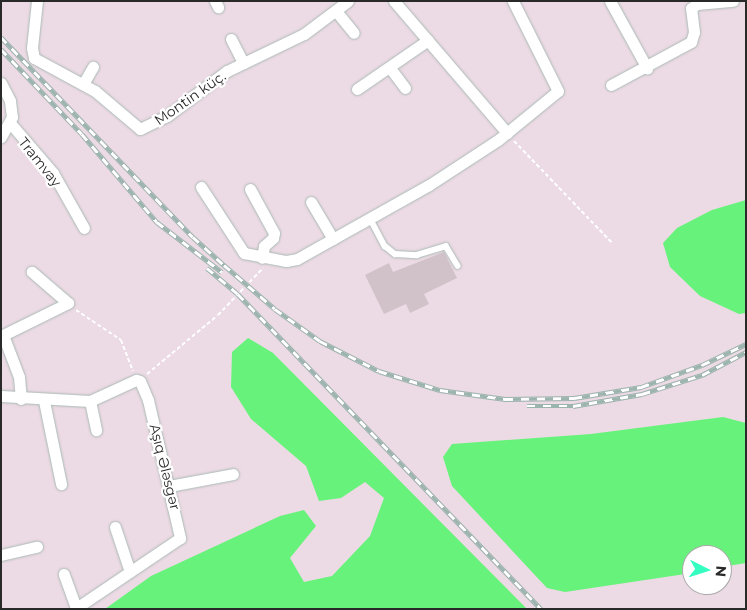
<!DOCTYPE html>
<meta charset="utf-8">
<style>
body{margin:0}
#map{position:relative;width:747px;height:610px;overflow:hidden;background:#ecdae4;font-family:Montserrat,sans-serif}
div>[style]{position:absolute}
.water>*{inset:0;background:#67f37b}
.building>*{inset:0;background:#d1c2c9}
.path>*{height:2px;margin-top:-1px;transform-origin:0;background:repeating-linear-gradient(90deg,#fff 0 4px,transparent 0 6.5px)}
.roads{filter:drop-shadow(0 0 1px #aabab5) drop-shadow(0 0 1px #aabab5)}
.service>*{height:5.5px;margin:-2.75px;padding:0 2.75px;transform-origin:2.75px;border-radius:2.75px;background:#fff}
.minor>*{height:11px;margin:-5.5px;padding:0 5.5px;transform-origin:5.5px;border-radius:5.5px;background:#fff}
.rail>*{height:4.5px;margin-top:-2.25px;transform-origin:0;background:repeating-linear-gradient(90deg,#fff 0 8px,#9cb4ae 0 16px);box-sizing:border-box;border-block:1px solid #9cb4ae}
span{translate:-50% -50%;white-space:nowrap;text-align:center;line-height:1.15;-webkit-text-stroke:4.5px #fff;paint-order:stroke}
.street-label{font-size:14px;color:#292929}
.frame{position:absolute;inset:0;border:2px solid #292929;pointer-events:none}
.north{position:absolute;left:682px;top:545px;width:50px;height:50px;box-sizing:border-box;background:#fff;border:1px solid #a9a9a9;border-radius:50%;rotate:95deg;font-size:14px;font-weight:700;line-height:20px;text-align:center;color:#292929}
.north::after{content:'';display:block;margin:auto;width:18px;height:22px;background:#34ffc0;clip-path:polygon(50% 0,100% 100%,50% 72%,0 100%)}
</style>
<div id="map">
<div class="water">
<i style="clip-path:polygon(746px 200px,746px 313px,739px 314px,700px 296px,670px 267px,663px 243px,677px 228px,712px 210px)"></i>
<i style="clip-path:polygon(248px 338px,273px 353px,527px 609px,105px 609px,151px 576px,280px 516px,304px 510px,316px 526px,290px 558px,304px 582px,332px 576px,370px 536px,384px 498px,365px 482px,341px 498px,319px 501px,306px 466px,251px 419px,231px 387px,232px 352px)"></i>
<i style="clip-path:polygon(723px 417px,746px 423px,746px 563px,722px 567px,722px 555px,692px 555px,692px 573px,565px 592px,547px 588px,452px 486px,443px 457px,452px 444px,591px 434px)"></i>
</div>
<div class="building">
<i style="clip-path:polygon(444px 252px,457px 278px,424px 294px,429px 304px,410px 313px,406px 304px,384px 314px,365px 275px,389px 263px,393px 272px)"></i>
</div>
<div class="path">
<i style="left:514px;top:141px;width:143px;rotate:46.1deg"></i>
<i style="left:76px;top:310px;width:54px;rotate:33.7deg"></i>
<i style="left:121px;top:340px;width:33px;rotate:69deg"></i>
<i style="left:147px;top:374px;width:92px;rotate:-39.7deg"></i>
<i style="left:218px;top:315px;width:65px;rotate:-46.2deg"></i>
</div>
<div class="roads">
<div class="service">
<i style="left:370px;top:218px;width:32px;rotate:62deg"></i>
<i style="left:385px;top:246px;width:13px;rotate:39deg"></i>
<i style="left:395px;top:254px;width:22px;rotate:3deg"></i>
<i style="left:417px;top:255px;width:30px;rotate:-17deg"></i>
<i style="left:446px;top:246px;width:23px;rotate:59deg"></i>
</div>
<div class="minor">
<i style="left:37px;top:1px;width:47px;rotate:96.1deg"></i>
<i style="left:32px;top:48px;width:10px;rotate:79deg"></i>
<i style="left:34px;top:58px;width:69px;rotate:28.4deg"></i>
<i style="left:95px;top:91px;width:59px;rotate:40.2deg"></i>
<i style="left:140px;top:129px;width:30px;rotate:-26deg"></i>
<i style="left:167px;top:116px;width:75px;rotate:-36.9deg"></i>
<i style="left:227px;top:71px;width:85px;rotate:-25.7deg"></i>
<i style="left:304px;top:34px;width:55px;rotate:-36.9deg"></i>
<i style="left:215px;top:1px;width:7px;rotate:63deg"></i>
<i style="left:394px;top:1px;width:174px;rotate:49.4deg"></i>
<i style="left:610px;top:1px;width:77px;rotate:61.1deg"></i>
<i style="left:336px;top:11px;width:28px;rotate:51deg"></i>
<i style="left:231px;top:39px;width:27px;rotate:63deg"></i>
<i style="left:390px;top:68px;width:25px;rotate:53deg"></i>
<i style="left:1px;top:83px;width:20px;rotate:63deg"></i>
<i style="left:10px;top:101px;width:16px;rotate:83deg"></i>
<i style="left:12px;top:117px;width:23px;rotate:119deg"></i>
<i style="left:83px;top:84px;width:20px;rotate:-60deg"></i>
<i style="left:611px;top:85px;width:91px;rotate:-28.3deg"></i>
<i style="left:691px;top:42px;width:10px;rotate:-73deg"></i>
<i style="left:694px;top:32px;width:24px;rotate:-97deg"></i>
<i style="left:691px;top:8px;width:7px;rotate:-34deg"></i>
<i style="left:697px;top:4px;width:36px;rotate:-5deg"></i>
<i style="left:357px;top:89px;width:86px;rotate:-34.6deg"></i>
<i style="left:11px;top:124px;width:65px;rotate:49.4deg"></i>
<i style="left:53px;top:173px;width:63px;rotate:60.6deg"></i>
<i style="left:201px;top:187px;width:79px;rotate:56.9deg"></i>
<i style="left:244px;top:253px;width:43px;rotate:10.8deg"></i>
<i style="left:286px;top:261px;width:11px;rotate:-10deg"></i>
<i style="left:297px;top:259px;width:151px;rotate:-29.3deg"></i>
<i style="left:429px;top:185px;width:82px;rotate:-33.1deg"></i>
<i style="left:498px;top:140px;width:77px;rotate:-39.2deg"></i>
<i style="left:558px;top:91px;width:101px;rotate:-116.6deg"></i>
<i style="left:250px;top:189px;width:50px;rotate:61.4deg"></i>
<i style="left:274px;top:233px;width:5px;rotate:101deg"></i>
<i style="left:273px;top:238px;width:12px;rotate:138deg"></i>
<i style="left:264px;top:246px;width:12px;rotate:99deg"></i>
<i style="left:311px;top:202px;width:43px;rotate:59.3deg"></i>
<i style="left:3px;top:335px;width:45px;rotate:69.1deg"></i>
<i style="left:19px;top:377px;width:22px;rotate:85deg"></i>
<i style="left:1px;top:336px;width:75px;rotate:-26.2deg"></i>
<i style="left:68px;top:303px;width:48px;rotate:-139.3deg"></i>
<i style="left:1px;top:396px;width:89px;rotate:3.2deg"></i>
<i style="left:90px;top:401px;width:51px;rotate:-24.5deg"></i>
<i style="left:136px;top:380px;width:4px;rotate:14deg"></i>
<i style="left:140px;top:381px;width:21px;rotate:67deg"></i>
<i style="left:148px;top:400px;width:142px;rotate:76.9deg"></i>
<i style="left:180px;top:538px;width:122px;rotate:146deg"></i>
<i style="left:79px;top:606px;width:4px;rotate:-166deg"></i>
<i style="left:75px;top:605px;width:33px;rotate:-110deg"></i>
<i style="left:44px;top:401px;width:85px;rotate:78.4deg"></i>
<i style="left:90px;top:401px;width:30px;rotate:78deg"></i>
<i style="left:169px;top:486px;width:65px;rotate:-10.6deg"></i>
<i style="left:115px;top:527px;width:47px;rotate:71.6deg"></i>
<i style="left:1px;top:555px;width:37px;rotate:-13deg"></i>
</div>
</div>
<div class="rail">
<i style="left:1px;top:37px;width:277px;rotate:46.2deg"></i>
<i style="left:193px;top:237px;width:42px;rotate:42.1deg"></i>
<i style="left:224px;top:265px;width:67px;rotate:40.8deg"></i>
<i style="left:275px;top:309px;width:55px;rotate:35.4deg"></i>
<i style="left:320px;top:341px;width:66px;rotate:27deg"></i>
<i style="left:379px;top:371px;width:64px;rotate:17.3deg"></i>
<i style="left:440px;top:390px;width:66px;rotate:7.9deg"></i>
<i style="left:505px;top:399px;width:69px;rotate:-0.8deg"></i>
<i style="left:574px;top:398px;width:68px;rotate:-9.3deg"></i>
<i style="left:641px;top:387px;width:65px;rotate:-19.8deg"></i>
<i style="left:702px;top:365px;width:49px;rotate:-25.5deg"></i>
<i style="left:1px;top:49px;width:117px;rotate:46.4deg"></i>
<i style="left:82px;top:134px;width:116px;rotate:49.6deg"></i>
<i style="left:157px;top:222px;width:82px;rotate:37.6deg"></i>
<i style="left:207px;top:268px;width:40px;rotate:40deg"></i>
<i style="left:238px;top:294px;width:437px;rotate:46.1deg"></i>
<i style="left:527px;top:406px;width:46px"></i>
<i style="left:573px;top:406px;width:70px;rotate:-9.9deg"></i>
<i style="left:642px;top:394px;width:63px;rotate:-17.6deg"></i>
<i style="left:702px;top:375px;width:50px;rotate:-27.6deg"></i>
</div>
<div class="street-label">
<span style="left:190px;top:98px;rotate:-35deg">Montin küç.</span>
<span style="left:40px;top:162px;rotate:51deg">Tramvay</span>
<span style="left:165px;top:467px;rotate:76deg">Aşıq Ələsgər</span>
</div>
<div class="frame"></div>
<div class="north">N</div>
</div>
